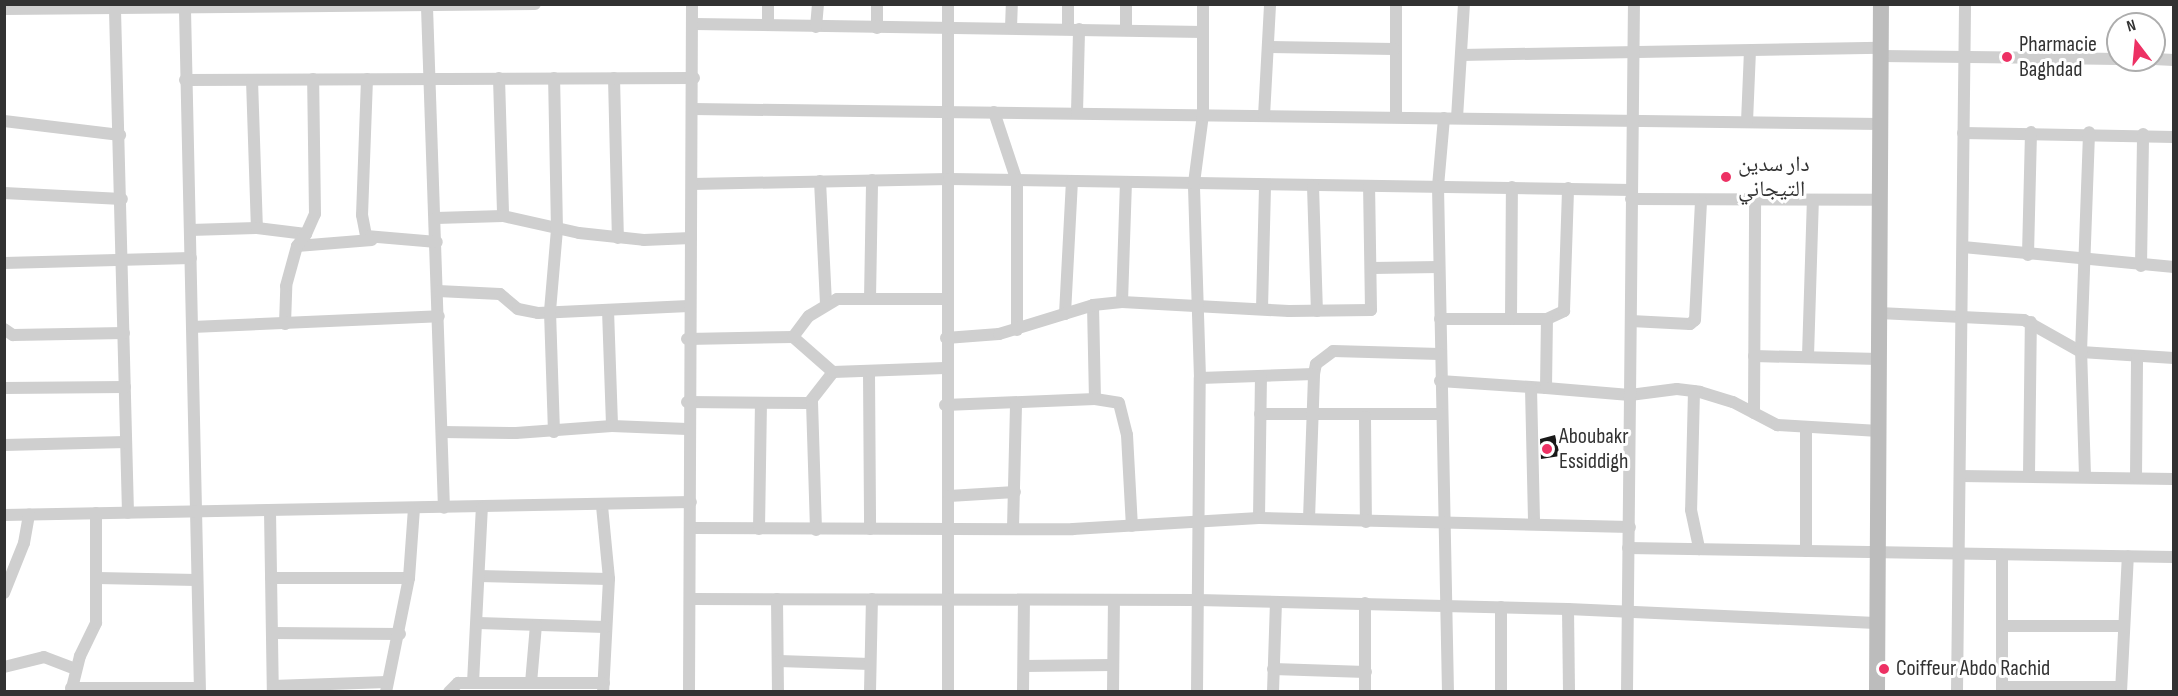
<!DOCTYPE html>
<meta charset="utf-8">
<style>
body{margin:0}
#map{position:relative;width:2178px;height:696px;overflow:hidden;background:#fff;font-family:"Sofia Sans Condensed","Noto Naskh Arabic",sans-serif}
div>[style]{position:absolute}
.building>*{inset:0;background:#191919}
.street>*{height:12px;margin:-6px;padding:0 6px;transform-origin:6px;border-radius:6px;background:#cfcfcf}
.secondary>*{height:16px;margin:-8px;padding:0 8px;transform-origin:8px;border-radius:8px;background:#bcbcbc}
.dots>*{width:16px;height:16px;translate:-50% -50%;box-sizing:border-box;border:3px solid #fff;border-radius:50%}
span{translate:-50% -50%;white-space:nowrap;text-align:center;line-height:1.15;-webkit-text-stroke:6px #fff;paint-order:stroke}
.poi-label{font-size:22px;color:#323232}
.left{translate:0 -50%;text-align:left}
.frame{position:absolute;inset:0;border:6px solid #323232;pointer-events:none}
.north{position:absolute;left:2106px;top:12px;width:60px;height:60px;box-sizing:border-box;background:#fff;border:2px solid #adadad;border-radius:50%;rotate:344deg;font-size:16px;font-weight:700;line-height:24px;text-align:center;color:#323232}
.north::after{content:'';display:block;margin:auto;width:21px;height:27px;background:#ed3164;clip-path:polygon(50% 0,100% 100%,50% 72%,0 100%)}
</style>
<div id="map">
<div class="building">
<i style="clip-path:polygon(1555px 435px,1560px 456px,1541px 459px,1540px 439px)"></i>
</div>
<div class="street">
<i style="left:877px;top:4px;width:24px;rotate:90deg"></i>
<i style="left:948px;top:4px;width:688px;rotate:90deg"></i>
<i style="left:1068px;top:4px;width:25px;rotate:90deg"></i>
<i style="left:1396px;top:4px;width:113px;rotate:90deg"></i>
<i style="left:427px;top:7px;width:501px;rotate:88.06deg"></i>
<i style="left:4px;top:9px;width:531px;rotate:-0.54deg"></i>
<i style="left:115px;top:10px;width:503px;rotate:88.52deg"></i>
<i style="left:185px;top:10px;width:682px;rotate:88.74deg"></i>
<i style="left:694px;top:24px;width:509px;rotate:0.9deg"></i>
<i style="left:768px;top:25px;width:21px;rotate:-90deg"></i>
<i style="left:816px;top:27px;width:23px;rotate:-85deg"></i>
<i style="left:1011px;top:28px;width:24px;rotate:-88deg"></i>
<i style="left:1126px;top:30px;width:26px;rotate:-90deg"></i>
<i style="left:1268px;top:47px;width:126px;rotate:0.9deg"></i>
<i style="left:1461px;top:55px;width:420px;rotate:-1deg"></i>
<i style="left:1881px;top:56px;width:237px;rotate:0.7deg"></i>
<i style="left:2154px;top:59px;width:20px;rotate:3deg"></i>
<i style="left:499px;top:78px;width:138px;rotate:88.3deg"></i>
<i style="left:614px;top:78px;width:160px;rotate:88.6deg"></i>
<i style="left:367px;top:79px;width:136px;rotate:92.1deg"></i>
<i style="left:362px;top:215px;width:21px;rotate:79deg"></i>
<i style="left:366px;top:236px;width:71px;rotate:4.8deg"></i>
<i style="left:185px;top:80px;width:509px;rotate:-0.23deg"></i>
<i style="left:252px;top:80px;width:148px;rotate:88.1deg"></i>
<i style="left:693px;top:109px;width:1188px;rotate:0.72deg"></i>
<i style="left:994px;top:112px;width:73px;rotate:71.6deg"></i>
<i style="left:1017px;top:181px;width:149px;rotate:90deg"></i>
<i style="left:1077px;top:113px;width:84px;rotate:-88.6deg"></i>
<i style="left:1264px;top:116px;width:112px;rotate:-86.9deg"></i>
<i style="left:1444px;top:118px;width:68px;rotate:95deg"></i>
<i style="left:1438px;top:186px;width:506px;rotate:88.87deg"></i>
<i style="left:1457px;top:118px;width:114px;rotate:-86.5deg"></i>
<i style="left:4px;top:121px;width:117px;rotate:6.9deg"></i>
<i style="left:1747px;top:122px;width:71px;rotate:-87.6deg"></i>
<i style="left:1963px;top:133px;width:211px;rotate:1.1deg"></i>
<i style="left:820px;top:181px;width:121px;rotate:87.2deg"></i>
<i style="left:692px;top:184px;width:257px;rotate:-1.1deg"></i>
<i style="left:949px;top:179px;width:683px;rotate:0.92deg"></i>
<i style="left:1313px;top:186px;width:125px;rotate:88.2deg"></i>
<i style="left:4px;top:193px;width:118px;rotate:2.9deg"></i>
<i style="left:1631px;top:199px;width:249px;rotate:0.2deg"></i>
<i style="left:436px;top:218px;width:67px;rotate:-1.7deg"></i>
<i style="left:503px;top:216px;width:78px;rotate:12.6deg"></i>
<i style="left:579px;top:233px;width:65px;rotate:6.1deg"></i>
<i style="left:644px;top:240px;width:47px;rotate:-2.4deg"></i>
<i style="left:190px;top:230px;width:67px;rotate:-1.7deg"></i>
<i style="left:257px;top:228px;width:49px;rotate:7deg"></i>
<i style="left:306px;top:234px;width:22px;rotate:-66deg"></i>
<i style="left:315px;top:214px;width:135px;rotate:-90.8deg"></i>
<i style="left:297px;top:246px;width:75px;rotate:-4.6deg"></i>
<i style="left:1963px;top:247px;width:212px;rotate:5.4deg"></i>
<i style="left:2028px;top:255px;width:123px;rotate:-88.6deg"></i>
<i style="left:4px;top:263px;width:187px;rotate:-1.5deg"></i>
<i style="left:2141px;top:266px;width:132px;rotate:-89.1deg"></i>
<i style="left:1372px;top:268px;width:67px;rotate:-0.9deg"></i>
<i style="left:438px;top:291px;width:62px;rotate:2.8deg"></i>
<i style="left:500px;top:294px;width:23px;rotate:40deg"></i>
<i style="left:518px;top:309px;width:20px;rotate:11deg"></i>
<i style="left:538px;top:313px;width:151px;rotate:-2.7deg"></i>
<i style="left:870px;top:299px;width:119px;rotate:-89deg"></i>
<i style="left:1122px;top:302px;width:120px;rotate:-88.1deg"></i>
<i style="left:1093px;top:305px;width:94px;rotate:88.8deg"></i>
<i style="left:1262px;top:309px;width:124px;rotate:-88.6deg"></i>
<i style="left:608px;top:310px;width:116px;rotate:88deg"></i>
<i style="left:1879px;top:313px;width:145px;rotate:2.8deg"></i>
<i style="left:2024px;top:320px;width:65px;rotate:29.3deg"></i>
<i style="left:2081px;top:352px;width:93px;rotate:3.7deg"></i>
<i style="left:1065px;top:314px;width:133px;rotate:-87deg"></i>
<i style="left:1440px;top:319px;width:107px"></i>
<i style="left:1547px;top:319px;width:19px;rotate:-25deg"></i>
<i style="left:1564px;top:311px;width:123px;rotate:-88.1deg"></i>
<i style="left:1511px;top:319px;width:132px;rotate:-89.6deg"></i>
<i style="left:1631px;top:321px;width:59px;rotate:2.9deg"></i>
<i style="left:1690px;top:324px;width:6px;rotate:-39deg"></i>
<i style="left:1695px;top:320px;width:119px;rotate:-87.1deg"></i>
<i style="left:285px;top:324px;width:38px;rotate:-88deg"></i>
<i style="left:286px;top:286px;width:41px;rotate:-74.6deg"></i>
<i style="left:297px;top:246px;width:15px;rotate:-53deg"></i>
<i style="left:192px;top:327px;width:247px;rotate:-2.5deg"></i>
<i style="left:4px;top:329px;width:11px;rotate:34deg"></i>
<i style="left:13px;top:335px;width:111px;rotate:-1deg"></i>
<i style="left:793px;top:337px;width:53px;rotate:41.2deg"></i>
<i style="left:946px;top:338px;width:53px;rotate:-4.3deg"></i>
<i style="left:999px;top:334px;width:98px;rotate:-17.1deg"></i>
<i style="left:1093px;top:305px;width:29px;rotate:-6deg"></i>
<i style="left:1122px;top:302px;width:167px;rotate:3.1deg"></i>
<i style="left:1289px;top:311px;width:82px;rotate:-0.7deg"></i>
<i style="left:1371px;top:310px;width:123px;rotate:-90.9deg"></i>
<i style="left:687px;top:339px;width:106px;rotate:-1.1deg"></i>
<i style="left:793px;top:337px;width:26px;rotate:-53deg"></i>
<i style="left:809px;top:316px;width:33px;rotate:-31deg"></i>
<i style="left:837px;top:299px;width:110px"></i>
<i style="left:1754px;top:356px;width:125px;rotate:1.4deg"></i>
<i style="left:1808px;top:356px;width:156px;rotate:-88.2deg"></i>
<i style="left:869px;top:373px;width:156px;rotate:89.6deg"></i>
<i style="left:1200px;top:378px;width:114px;rotate:-2deg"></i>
<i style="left:1314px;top:374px;width:10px;rotate:-79deg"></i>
<i style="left:1316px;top:364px;width:21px;rotate:-37deg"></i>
<i style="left:1333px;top:351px;width:107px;rotate:1.6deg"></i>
<i style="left:1440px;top:381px;width:106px;rotate:3.8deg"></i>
<i style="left:1546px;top:388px;width:69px;rotate:-89.2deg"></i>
<i style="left:4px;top:388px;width:121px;rotate:-0.5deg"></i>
<i style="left:1531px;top:388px;width:136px;rotate:88.7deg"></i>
<i style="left:1546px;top:388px;width:84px;rotate:4.8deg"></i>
<i style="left:1630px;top:395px;width:47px;rotate:-7.3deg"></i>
<i style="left:1677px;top:389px;width:23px;rotate:7deg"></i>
<i style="left:1700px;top:392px;width:34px;rotate:17deg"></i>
<i style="left:1733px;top:402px;width:50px;rotate:27.6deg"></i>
<i style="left:1777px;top:425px;width:102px;rotate:3.4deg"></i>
<i style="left:1694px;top:391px;width:119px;rotate:91.4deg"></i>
<i style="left:1691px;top:510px;width:40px;rotate:78deg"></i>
<i style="left:687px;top:402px;width:122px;rotate:0.5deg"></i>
<i style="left:809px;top:403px;width:39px;rotate:-52deg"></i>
<i style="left:833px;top:372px;width:112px;rotate:-2deg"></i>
<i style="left:812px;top:402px;width:128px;rotate:88.2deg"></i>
<i style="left:945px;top:405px;width:150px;rotate:-2.3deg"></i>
<i style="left:1095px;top:399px;width:24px;rotate:9deg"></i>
<i style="left:1119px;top:403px;width:33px;rotate:76deg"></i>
<i style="left:1127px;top:435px;width:91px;rotate:86.9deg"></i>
<i style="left:1754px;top:413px;width:213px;rotate:-89.7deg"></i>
<i style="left:1260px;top:414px;width:182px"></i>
<i style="left:1365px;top:417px;width:105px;rotate:89.5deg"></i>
<i style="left:442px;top:432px;width:74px;rotate:0.8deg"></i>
<i style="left:516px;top:433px;width:96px;rotate:-4.2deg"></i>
<i style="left:612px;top:426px;width:75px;rotate:2.3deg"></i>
<i style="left:554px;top:432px;width:121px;rotate:-91.9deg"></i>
<i style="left:550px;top:311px;width:81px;rotate:-85.1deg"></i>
<i style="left:557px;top:230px;width:152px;rotate:-91.1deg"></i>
<i style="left:4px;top:445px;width:122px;rotate:-1.4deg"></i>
<i style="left:2029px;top:475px;width:153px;rotate:-89.3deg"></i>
<i style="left:1960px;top:476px;width:214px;rotate:0.8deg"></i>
<i style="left:2085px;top:476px;width:124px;rotate:-91.8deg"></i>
<i style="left:2081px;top:352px;width:220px;rotate:-87.9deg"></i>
<i style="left:2136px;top:477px;width:118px;rotate:-89.5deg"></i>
<i style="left:949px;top:496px;width:66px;rotate:-3.5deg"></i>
<i style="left:602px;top:506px;width:73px;rotate:84.5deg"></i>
<i style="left:609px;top:579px;width:113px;rotate:93deg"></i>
<i style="left:270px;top:511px;width:181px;rotate:89.1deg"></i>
<i style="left:4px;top:515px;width:687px;rotate:-1.08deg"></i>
<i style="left:1259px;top:518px;width:141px;rotate:-89.2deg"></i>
<i style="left:1309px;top:519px;width:145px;rotate:-88deg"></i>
<i style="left:692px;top:528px;width:381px;rotate:0.2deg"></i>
<i style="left:1073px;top:529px;width:186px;rotate:-3.4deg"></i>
<i style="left:1259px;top:518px;width:371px;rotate:1.4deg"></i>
<i style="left:1013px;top:528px;width:125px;rotate:-88.6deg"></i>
<i style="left:759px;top:529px;width:124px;rotate:-89.1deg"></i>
<i style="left:1628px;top:548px;width:546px;rotate:0.94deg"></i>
<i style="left:1806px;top:551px;width:123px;rotate:-90deg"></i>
<i style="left:2002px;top:555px;width:137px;rotate:90deg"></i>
<i style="left:479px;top:576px;width:130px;rotate:1.3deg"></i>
<i style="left:97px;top:578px;width:100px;rotate:1.1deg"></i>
<i style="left:271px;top:578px;width:138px"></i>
<i style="left:4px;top:593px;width:54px;rotate:-68.2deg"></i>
<i style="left:24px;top:543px;width:29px;rotate:-80deg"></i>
<i style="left:692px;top:599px;width:506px;rotate:0.11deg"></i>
<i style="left:1198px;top:600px;width:370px;rotate:1.4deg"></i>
<i style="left:1568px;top:609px;width:308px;rotate:2.6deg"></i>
<i style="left:777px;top:599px;width:93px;rotate:89.4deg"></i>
<i style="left:1568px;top:609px;width:83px;rotate:89.3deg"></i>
<i style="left:478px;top:623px;width:127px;rotate:1.8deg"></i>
<i style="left:2004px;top:626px;width:120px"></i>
<i style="left:272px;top:633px;width:128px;rotate:0.4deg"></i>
<i style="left:779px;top:661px;width:91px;rotate:1.9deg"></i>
<i style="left:1024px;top:666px;width:89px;rotate:-0.6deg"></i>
<i style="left:4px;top:667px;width:41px;rotate:-14deg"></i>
<i style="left:44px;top:657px;width:34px;rotate:21deg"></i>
<i style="left:1273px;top:669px;width:93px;rotate:1.8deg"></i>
<i style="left:473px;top:683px;width:175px;rotate:-87.1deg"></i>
<i style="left:531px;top:683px;width:58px;rotate:-85.1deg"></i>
<i style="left:273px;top:686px;width:114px;rotate:-2deg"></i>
<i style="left:2002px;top:687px;width:119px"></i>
<i style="left:71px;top:688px;width:128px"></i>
<i style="left:71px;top:692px;width:37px;rotate:-76deg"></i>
<i style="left:80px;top:656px;width:37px;rotate:-64deg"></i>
<i style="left:96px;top:623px;width:110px;rotate:-90deg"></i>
<i style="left:386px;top:692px;width:116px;rotate:-78.6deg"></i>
<i style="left:409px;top:578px;width:69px;rotate:-85.9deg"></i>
<i style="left:449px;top:692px;width:13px;rotate:-45deg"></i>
<i style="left:458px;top:683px;width:146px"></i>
<i style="left:689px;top:692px;width:688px;rotate:-89.75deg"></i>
<i style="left:870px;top:692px;width:93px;rotate:-88.8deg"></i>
<i style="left:1023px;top:692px;width:92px;rotate:-89.4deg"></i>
<i style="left:1113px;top:692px;width:91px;rotate:-89.4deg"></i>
<i style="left:1197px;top:692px;width:314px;rotate:-89.5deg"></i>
<i style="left:1200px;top:378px;width:195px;rotate:-91.8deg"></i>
<i style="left:1194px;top:183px;width:69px;rotate:-82.5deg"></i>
<i style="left:1203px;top:115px;width:111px;rotate:-90deg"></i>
<i style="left:1273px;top:692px;width:90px;rotate:-88.1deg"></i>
<i style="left:1365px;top:692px;width:89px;rotate:-90deg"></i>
<i style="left:1501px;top:692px;width:85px;rotate:-90deg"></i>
<i style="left:1627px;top:692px;width:688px;rotate:-89.42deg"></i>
<i style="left:1957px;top:692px;width:688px;rotate:-89.33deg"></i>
<i style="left:2121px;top:692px;width:136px;rotate:-87.1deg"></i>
</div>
<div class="secondary">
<i style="left:1877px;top:692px;width:688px;rotate:-89.67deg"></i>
</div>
<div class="dots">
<i style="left:2007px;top:57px;background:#ed3164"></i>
<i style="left:1726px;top:177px;background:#ed3164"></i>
<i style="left:1547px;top:449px;background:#ed3164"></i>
<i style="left:1884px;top:669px;background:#ed3164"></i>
</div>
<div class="poi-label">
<span class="left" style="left:2019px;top:57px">Pharmacie<br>Baghdad</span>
<span class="left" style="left:1738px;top:177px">دار سدين<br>التيجاني</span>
<span class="left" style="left:1559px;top:449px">Aboubakr<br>Essiddigh</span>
<span class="left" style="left:1896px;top:669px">Coiffeur Abdo Rachid</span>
</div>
<div class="frame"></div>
<div class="north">N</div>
</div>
